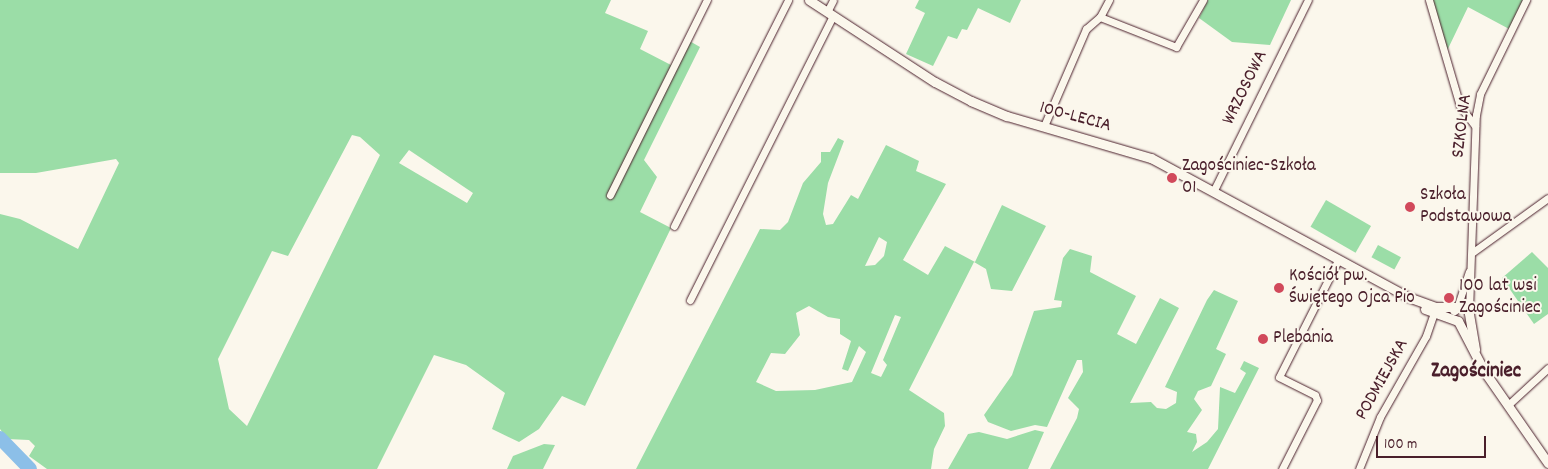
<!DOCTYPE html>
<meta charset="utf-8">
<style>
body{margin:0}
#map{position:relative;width:1548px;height:469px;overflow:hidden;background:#fbf7ec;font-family:Dekko,sans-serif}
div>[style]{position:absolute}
.green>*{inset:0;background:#9bdda7;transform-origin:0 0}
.river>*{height:14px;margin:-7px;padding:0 7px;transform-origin:7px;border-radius:7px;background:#8cbfe8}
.roads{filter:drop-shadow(0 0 1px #4a1f2b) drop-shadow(0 0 1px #4a1f2b)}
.minor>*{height:7px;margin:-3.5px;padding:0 3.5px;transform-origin:3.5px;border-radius:3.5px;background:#fbf7ec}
.tertiary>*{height:9px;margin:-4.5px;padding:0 4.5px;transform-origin:4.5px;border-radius:4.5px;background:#fbf7ec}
.dots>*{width:14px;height:14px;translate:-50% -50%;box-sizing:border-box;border:2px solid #fbf7ec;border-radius:50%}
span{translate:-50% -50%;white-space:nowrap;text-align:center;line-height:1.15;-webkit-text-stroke:4px #fbf7ec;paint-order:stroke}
.street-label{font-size:19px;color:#4a1f2b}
.poi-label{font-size:19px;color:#4a1f2b}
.left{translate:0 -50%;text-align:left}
.quarter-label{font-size:21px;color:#4a1f2b;font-weight:700}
.scale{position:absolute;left:1376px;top:436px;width:110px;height:22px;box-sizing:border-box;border:2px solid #4a1f2b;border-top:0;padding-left:6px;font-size:15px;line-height:18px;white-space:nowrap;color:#4a1f2b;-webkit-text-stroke:4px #fbf7ec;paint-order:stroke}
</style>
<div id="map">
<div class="green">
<i style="clip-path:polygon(evenodd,0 0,611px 0,605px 13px,648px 31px,640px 49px,671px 65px,686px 39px,700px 47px,644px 160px,657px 177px,640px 212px,671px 228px,585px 406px,562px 396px,539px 429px,519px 442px,492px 429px,505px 393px,466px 365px,434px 355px,377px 469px,47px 469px,29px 456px,35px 446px,29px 440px,7px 439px,0 429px,0 214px,20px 219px,78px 249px,119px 163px,116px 159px,36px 173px,0 173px,0 0,352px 135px,360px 137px,380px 155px,247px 426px,229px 409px,218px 359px,272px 251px,288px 256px,352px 135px,0 0,409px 150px,473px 193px,467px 203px,399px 163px,409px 150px)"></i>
<i style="clip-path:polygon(919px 0,1021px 0,1010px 23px,978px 8px,967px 30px,962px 29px,957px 39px,948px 36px,933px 66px,906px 54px,925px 13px,915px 8px)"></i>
<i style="clip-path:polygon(1208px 0,1291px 0,1270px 45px,1232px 42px,1199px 18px)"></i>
<i style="clip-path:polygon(1429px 0,1526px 0,1511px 30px,1468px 7px,1445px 55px)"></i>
<i style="clip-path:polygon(evenodd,838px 138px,844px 141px,828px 183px,823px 214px,826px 225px,833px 224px,851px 195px,858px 199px,886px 145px,919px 161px,916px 171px,946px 184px,903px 260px,928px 275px,945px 246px,975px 262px,1002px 205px,1046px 226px,1012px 291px,991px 289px,986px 269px,974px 262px,909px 390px,944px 413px,945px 426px,934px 449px,931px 469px,636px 469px,760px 229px,780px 230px,788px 222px,803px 183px,821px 162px,821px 152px,830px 152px,838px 138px,879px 237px,887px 242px,884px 256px,875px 265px,865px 266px,879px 237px,838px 138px,809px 306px,828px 317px,840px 319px,840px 334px,851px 341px,842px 369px,848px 371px,859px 346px,866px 352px,852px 382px,815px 390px,776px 391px,756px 382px,771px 353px,785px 354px,800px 335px,796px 313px,809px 306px,838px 138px,895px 315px,901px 317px,883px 360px,887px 365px,881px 377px,871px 373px,895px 315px)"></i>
<i style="left:1326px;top:200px;width:52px;height:31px;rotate:30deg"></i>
<i style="left:1378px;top:245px;width:26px;height:14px;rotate:28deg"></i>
<i style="clip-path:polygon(1070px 249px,1092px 256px,1090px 272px,1136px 296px,1117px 334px,1136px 344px,1160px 298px,1179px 308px,1130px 403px,1151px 402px,1157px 408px,1166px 409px,1176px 403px,1177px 392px,1165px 387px,1207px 300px,1214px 290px,1238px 301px,1216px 349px,1226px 354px,1211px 386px,1198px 391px,1194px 399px,1202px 410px,1187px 432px,1196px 434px,1197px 442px,1192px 452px,1207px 442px,1218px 429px,1220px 387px,1235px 393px,1246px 373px,1240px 369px,1244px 361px,1259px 368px,1208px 469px,1050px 469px,1077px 418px,1079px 409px,1068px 398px,1083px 372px,1082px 360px,1077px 360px,1047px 427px,1035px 425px,1011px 431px,988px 422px,984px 415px,1012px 375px,1034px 311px,1061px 307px,1062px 301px,1054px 300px,1063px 258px)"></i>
<i style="clip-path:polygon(1532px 252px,1548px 268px,1548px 314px,1534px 324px,1502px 278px)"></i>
<i style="clip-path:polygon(1035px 430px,1044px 432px,1028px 469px,948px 469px,968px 434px,979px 432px,1007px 439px)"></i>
<i style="clip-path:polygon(544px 444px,555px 445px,543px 469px,507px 469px,513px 456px)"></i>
</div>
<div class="river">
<i style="left:0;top:438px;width:43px;rotate:45.9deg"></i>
</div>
<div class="roads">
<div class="minor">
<i style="left:1429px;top:0;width:110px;rotate:73.7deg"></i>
<i style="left:1460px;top:106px;width:25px;rotate:53deg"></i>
<i style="left:827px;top:12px;width:13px;rotate:-63deg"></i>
<i style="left:1100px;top:17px;width:82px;rotate:21.5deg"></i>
<i style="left:1176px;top:47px;width:54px;rotate:-60.1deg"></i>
<i style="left:1044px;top:126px;width:106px;rotate:-66.6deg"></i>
<i style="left:1086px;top:29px;width:18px;rotate:-41deg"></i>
<i style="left:1100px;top:17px;width:19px;rotate:-62deg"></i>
<i style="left:1214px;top:190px;width:212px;rotate:-63.7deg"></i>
<i style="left:610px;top:195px;width:218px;rotate:-63.6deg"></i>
<i style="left:674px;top:226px;width:253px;rotate:-63.2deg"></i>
<i style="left:1473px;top:252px;width:92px;rotate:-35.8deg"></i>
<i style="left:690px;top:300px;width:318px;rotate:-63.3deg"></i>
<i style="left:1458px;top:305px;width:35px;rotate:-72deg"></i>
<i style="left:1469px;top:311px;width:196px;rotate:-88deg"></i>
<i style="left:1476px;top:115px;width:21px;rotate:-79deg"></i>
<i style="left:1480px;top:94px;width:105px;rotate:-63.9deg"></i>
<i style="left:1508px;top:405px;width:54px;rotate:-42.8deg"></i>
<i style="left:1282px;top:469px;width:77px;rotate:-63.1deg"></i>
<i style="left:1317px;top:400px;width:5px;rotate:-112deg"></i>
<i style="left:1315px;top:395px;width:40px;rotate:-153.4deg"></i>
<i style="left:1279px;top:377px;width:131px;rotate:-63.2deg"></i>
<i style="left:1359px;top:469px;width:56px;rotate:-68deg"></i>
<i style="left:1380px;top:417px;width:93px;rotate:-60.4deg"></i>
<i style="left:1426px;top:336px;width:31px;rotate:-71deg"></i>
</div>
<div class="tertiary">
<i style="left:809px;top:0;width:150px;rotate:33.1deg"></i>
<i style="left:935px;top:82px;width:41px;rotate:27.8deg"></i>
<i style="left:971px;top:101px;width:39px;rotate:23deg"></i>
<i style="left:1007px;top:116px;width:150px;rotate:16.3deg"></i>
<i style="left:1151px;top:158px;width:292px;rotate:28.4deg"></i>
<i style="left:1408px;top:297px;width:30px;rotate:20deg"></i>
<i style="left:1436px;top:307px;width:20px"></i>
<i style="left:1425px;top:309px;width:35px;rotate:20deg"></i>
<i style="left:1458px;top:321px;width:56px;rotate:62.5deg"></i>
<i style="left:1484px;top:371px;width:112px;rotate:55.2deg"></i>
<i style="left:1454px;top:310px;width:9px;rotate:-36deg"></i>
<i style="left:1461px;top:305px;width:8px;rotate:23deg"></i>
<i style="left:1468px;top:308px;width:42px;rotate:80.3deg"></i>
</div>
</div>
<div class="dots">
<i style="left:1172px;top:178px;background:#d1495b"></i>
<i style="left:1410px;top:207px;background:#d1495b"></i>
<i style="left:1279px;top:288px;background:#d1495b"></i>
<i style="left:1449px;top:298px;background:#d1495b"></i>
<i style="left:1263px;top:339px;background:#d1495b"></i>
</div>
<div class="street-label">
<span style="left:1246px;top:88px;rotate:-64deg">WRZOSOWA</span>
<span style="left:1075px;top:118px;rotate:15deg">100-LECIA</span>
<span style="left:1463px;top:126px;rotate:-83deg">SZKOLNA</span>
<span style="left:1383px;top:380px;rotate:-61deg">PODMIEJSKA</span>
</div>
<div class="poi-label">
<span class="left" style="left:1182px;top:178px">Zagościniec-Szkoła<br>01</span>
<span class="left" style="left:1420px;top:207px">Szkoła<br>Podstawowa</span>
<span class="left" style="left:1289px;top:288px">Kościół pw.<br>Świętego Ojca Pio</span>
<span class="left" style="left:1459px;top:298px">100 lat wsi<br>Zagościniec</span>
<span class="left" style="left:1273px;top:339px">Plebania</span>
</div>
<div class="quarter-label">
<span style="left:1476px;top:372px">Zagościniec</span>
</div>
<div class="scale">100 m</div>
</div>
